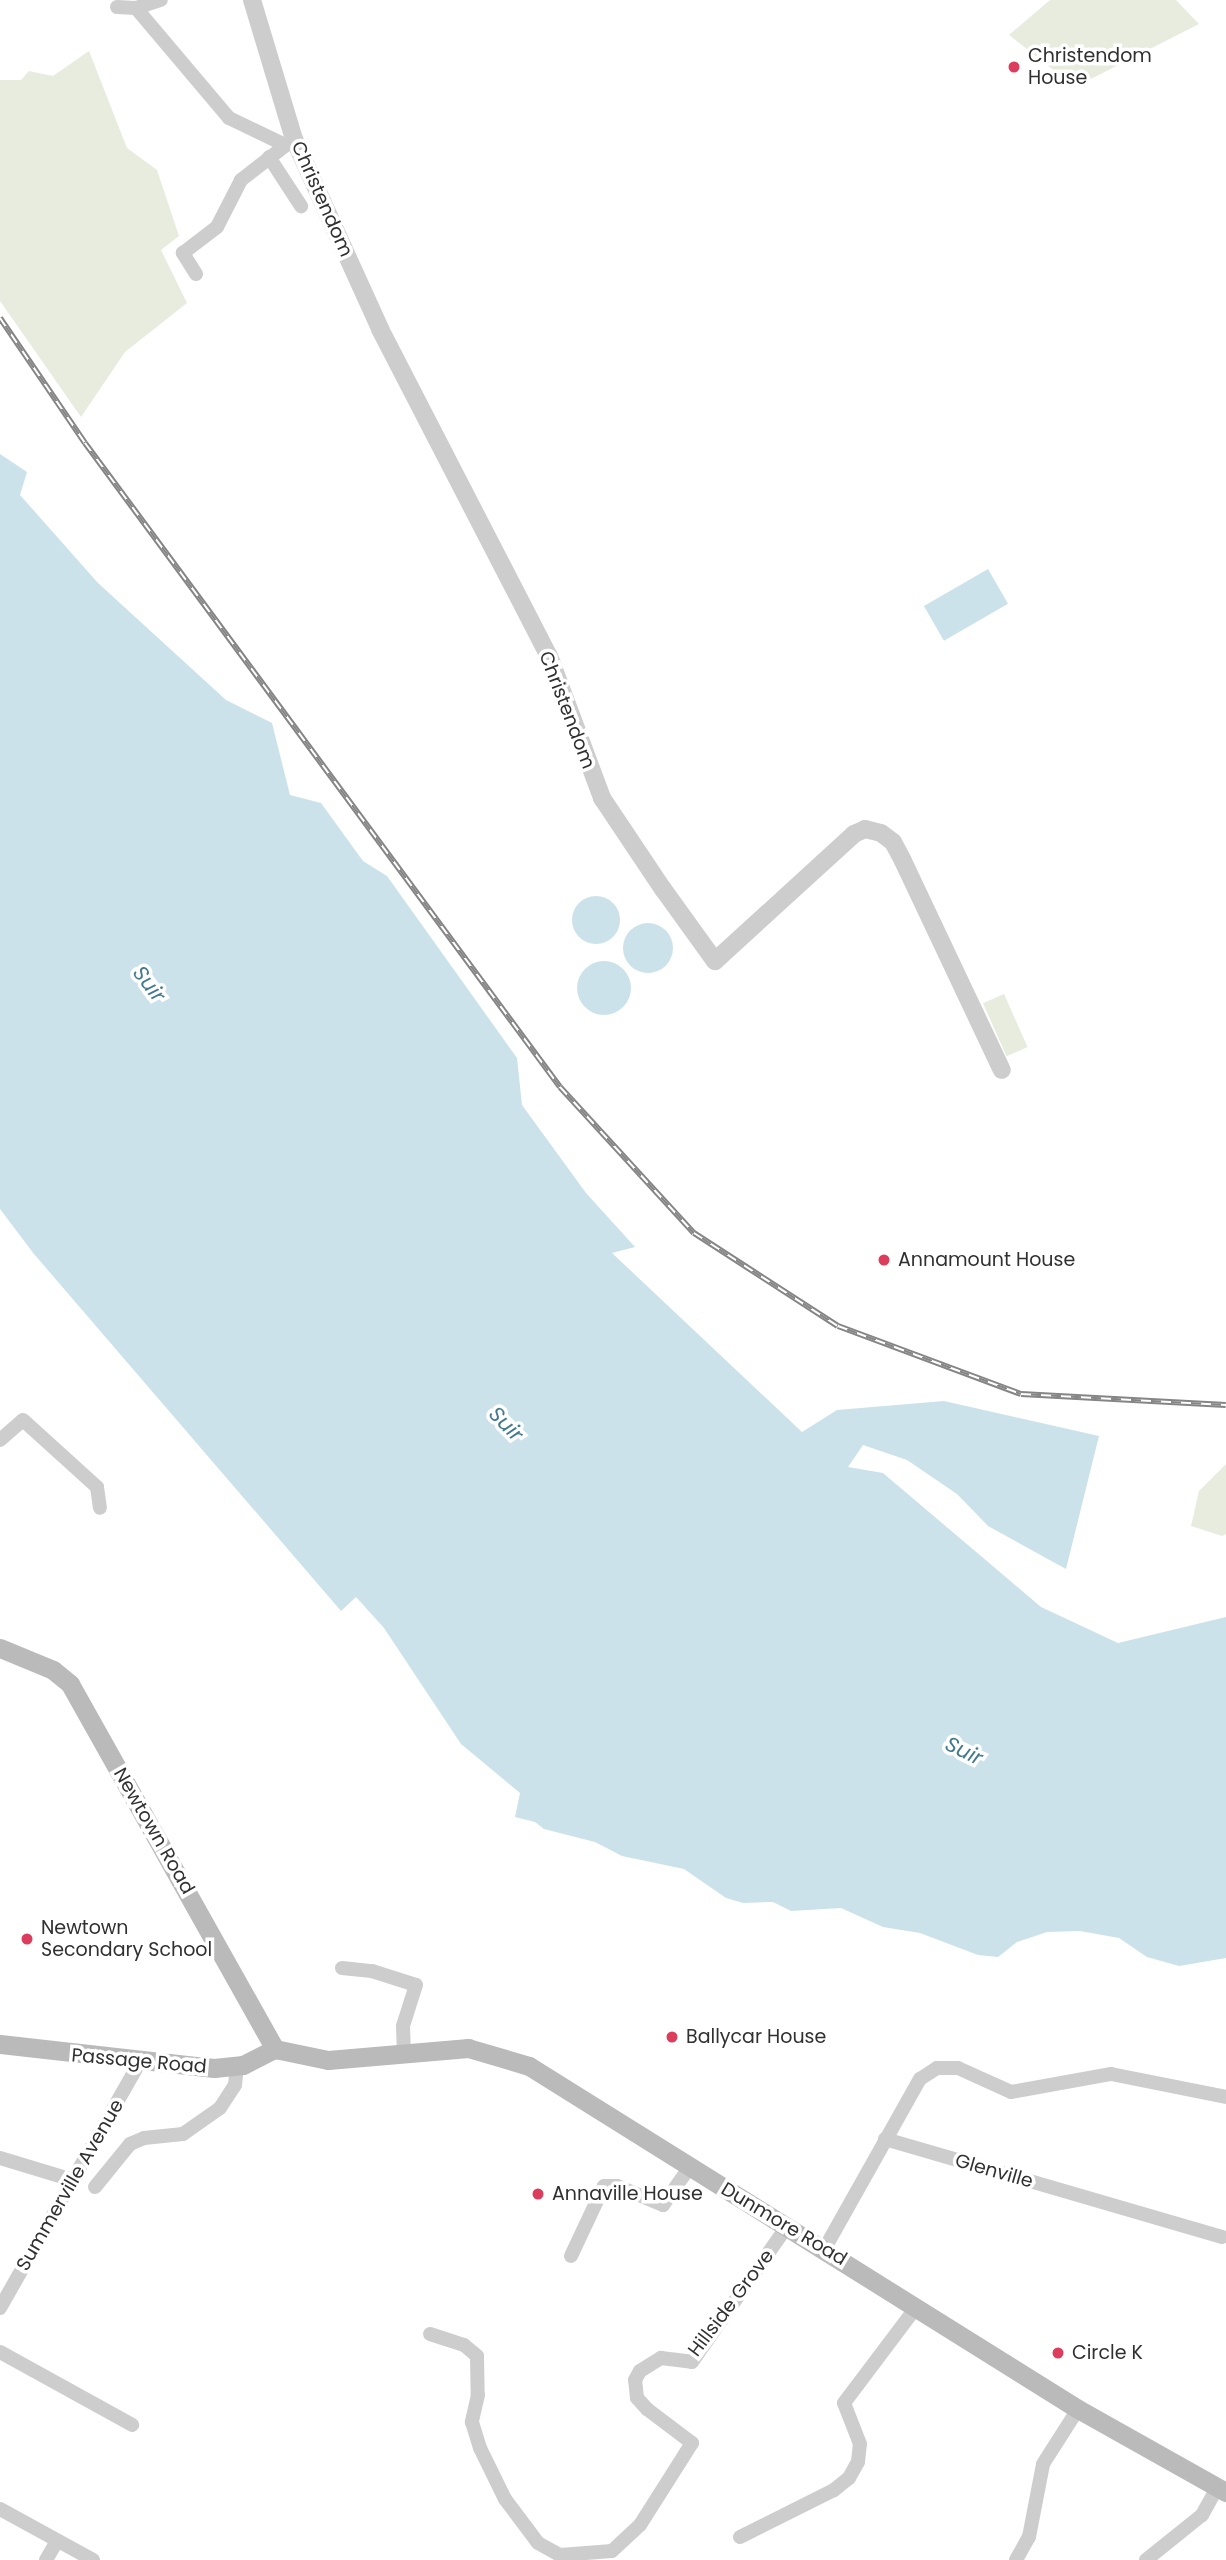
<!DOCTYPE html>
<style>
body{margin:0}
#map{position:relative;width:1226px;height:2560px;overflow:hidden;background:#fff;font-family:Poppins,sans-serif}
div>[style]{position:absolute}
.green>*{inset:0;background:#e7ecdf;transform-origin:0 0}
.water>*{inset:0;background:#cce2ea;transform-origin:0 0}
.round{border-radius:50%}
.minor>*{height:14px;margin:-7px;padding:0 7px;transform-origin:7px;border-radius:7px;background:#cdcdcd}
.tertiary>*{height:18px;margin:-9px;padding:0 9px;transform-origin:9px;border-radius:9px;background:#cdcdcd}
.secondary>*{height:19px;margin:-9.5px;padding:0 9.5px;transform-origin:9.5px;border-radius:9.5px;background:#bababa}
.rail>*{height:6px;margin-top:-3px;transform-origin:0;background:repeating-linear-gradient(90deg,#fff 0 10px,#858585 0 20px);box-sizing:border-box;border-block:2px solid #858585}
.dots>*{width:19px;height:19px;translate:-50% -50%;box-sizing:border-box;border:4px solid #fff;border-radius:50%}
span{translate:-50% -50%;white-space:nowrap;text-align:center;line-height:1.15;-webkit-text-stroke:7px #fff;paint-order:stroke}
.poi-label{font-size:19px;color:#303030}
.left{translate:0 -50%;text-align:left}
.street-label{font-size:19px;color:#303030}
.water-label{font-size:21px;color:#427a8e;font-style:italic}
</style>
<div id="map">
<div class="green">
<i style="clip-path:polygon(1050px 0,1176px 0,1199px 24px,1075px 87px,1009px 35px)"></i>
<i style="clip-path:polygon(89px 51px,127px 148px,157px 170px,179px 236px,161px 250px,187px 303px,125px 352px,81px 417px,0 301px,0 80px,21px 80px,29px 71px,53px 76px)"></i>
<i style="left:1004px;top:994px;width:58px;height:23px;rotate:66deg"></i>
<i style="clip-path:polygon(1226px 1464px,1226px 1534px,1222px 1536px,1191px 1526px,1199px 1491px)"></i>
</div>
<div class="water">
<i style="clip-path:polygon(0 454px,27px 472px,20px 495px,98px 583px,226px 700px,272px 723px,290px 795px,321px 803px,363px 861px,387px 876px,517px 1058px,522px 1105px,586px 1193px,635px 1247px,612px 1253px,802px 1432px,837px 1410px,944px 1401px,1099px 1436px,1066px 1569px,988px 1526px,957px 1494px,907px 1460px,863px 1445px,848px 1467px,883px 1473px,1041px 1607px,1118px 1643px,1226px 1617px,1226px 1958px,1179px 1966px,1147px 1957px,1119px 1938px,1080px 1931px,1047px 1932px,1017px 1942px,998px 1957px,978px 1955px,920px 1933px,883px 1927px,841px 1908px,791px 1911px,773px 1902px,743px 1903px,726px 1898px,684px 1869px,622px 1856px,595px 1842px,544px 1829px,535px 1822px,515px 1817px,520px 1793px,461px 1744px,384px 1628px,356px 1597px,341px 1611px,34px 1254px,0 1209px)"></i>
<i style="left:988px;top:569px;width:40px;height:74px;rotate:60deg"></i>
<i class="round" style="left:572px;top:896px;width:48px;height:48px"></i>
<i class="round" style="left:623px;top:923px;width:50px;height:50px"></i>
<i class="round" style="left:577px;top:961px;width:54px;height:54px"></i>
</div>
<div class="minor">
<i style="left:117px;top:7px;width:19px;rotate:3deg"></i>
<i style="left:136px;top:8px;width:26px;rotate:-18deg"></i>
<i style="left:136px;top:8px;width:144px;rotate:49.8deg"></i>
<i style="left:229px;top:118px;width:62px;rotate:25.7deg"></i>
<i style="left:269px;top:157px;width:59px;rotate:56.9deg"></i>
<i style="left:196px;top:274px;width:25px;rotate:-122deg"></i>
<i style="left:183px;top:253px;width:43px;rotate:-37.4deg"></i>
<i style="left:217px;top:227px;width:53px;rotate:-62.9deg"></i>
<i style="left:241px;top:180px;width:62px;rotate:-37.8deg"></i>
<i style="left:0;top:1440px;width:30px;rotate:-41deg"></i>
<i style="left:23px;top:1420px;width:100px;rotate:42.2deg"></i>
<i style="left:97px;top:1487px;width:21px;rotate:82deg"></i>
<i style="left:342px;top:1968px;width:30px;rotate:6deg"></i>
<i style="left:372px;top:1971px;width:46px;rotate:17.7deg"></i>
<i style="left:416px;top:1985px;width:43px;rotate:107.6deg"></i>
<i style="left:403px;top:2026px;width:25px;rotate:88deg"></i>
<i style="left:885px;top:2139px;width:351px;rotate:16.2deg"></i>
<i style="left:0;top:2158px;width:76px;rotate:16.8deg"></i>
<i style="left:95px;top:2187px;width:55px;rotate:-50.9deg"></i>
<i style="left:130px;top:2144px;width:15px;rotate:-23deg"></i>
<i style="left:144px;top:2138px;width:39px;rotate:-6deg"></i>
<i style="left:183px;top:2134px;width:45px;rotate:-35.1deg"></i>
<i style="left:220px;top:2108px;width:27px;rotate:-57deg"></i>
<i style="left:235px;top:2085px;width:19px;rotate:-84deg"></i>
<i style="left:825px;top:2248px;width:194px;rotate:-60.7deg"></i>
<i style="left:920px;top:2079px;width:20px;rotate:-33deg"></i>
<i style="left:937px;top:2068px;width:21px"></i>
<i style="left:958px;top:2068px;width:58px;rotate:24.4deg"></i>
<i style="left:1011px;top:2092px;width:102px;rotate:-10.2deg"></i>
<i style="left:1111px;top:2074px;width:117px;rotate:11.3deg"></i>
<i style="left:571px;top:2256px;width:77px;rotate:-64.8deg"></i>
<i style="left:604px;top:2186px;width:13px"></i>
<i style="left:617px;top:2186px;width:50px;rotate:22.4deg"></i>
<i style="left:663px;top:2205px;width:45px;rotate:-54.9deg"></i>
<i style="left:0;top:2308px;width:283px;rotate:-60.4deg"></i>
<i style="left:430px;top:2334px;width:36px;rotate:18deg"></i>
<i style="left:464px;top:2345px;width:17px;rotate:40deg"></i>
<i style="left:477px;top:2356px;width:39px;rotate:89deg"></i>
<i style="left:478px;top:2395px;width:28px;rotate:103deg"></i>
<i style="left:472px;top:2422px;width:27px;rotate:73deg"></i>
<i style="left:480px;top:2448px;width:57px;rotate:63.9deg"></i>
<i style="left:505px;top:2499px;width:55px;rotate:53.1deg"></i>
<i style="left:538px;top:2543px;width:25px;rotate:29deg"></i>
<i style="left:560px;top:2555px;width:52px;rotate:-4.4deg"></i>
<i style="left:612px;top:2551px;width:38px;rotate:-43deg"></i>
<i style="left:640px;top:2525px;width:97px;rotate:-57.6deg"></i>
<i style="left:692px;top:2443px;width:56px;rotate:-142.9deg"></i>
<i style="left:647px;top:2409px;width:15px;rotate:-132deg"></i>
<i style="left:637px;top:2398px;width:18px;rotate:-96deg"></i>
<i style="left:635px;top:2380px;width:10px;rotate:-61deg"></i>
<i style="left:640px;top:2371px;width:25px;rotate:-32deg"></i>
<i style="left:661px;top:2358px;width:31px;rotate:7deg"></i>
<i style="left:692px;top:2362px;width:167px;rotate:-55deg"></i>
<i style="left:0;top:2352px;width:151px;rotate:28.9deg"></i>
<i style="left:0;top:2509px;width:106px;rotate:28.7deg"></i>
<i style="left:740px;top:2537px;width:105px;rotate:-26.6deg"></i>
<i style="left:834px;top:2490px;width:19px;rotate:-39deg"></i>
<i style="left:849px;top:2478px;width:18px;rotate:-61deg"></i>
<i style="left:858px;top:2462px;width:18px;rotate:-84deg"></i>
<i style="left:860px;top:2444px;width:44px;rotate:-111.3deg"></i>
<i style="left:844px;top:2403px;width:121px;rotate:-53deg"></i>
<i style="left:46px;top:2560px;width:22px;rotate:-60deg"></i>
<i style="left:1016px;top:2560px;width:26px;rotate:-61deg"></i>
<i style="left:1029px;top:2537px;width:74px;rotate:-79.1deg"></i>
<i style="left:1043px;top:2464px;width:65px;rotate:-57.5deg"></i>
<i style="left:1146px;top:2560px;width:72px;rotate:-38.8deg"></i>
<i style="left:1202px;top:2515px;width:31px;rotate:-61deg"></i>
</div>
<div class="tertiary">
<i style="left:252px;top:0;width:145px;rotate:73.2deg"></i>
<i style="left:294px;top:139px;width:209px;rotate:65.6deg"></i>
<i style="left:380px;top:329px;width:368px;rotate:62.7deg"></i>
<i style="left:549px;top:656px;width:152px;rotate:69.5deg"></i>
<i style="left:602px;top:798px;width:110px;rotate:56.2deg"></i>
<i style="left:663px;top:889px;width:89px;rotate:54.2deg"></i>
<i style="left:715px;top:961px;width:188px;rotate:-42.4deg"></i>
<i style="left:854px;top:834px;width:12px;rotate:-24deg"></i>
<i style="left:865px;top:829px;width:16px;rotate:14deg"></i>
<i style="left:881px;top:833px;width:15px;rotate:37deg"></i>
<i style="left:893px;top:842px;width:21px;rotate:62deg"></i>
<i style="left:903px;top:861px;width:231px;rotate:64.7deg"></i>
</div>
<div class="secondary">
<i style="left:0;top:1648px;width:57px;rotate:22.5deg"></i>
<i style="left:53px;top:1670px;width:22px;rotate:39deg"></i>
<i style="left:70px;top:1684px;width:419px;rotate:60.7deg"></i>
<i style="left:0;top:2044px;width:215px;rotate:6.4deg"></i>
<i style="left:214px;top:2068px;width:29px;rotate:-6deg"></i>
<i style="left:243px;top:2065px;width:36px;rotate:-27deg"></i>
<i style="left:275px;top:2049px;width:54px;rotate:11.7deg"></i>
<i style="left:328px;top:2060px;width:141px;rotate:-4.9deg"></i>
<i style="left:468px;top:2048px;width:64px;rotate:16.4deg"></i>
<i style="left:529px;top:2066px;width:647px;rotate:32deg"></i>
<i style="left:1078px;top:2409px;width:170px;rotate:29.3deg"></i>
</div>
<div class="rail">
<i style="left:0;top:318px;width:151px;rotate:55.8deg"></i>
<i style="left:85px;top:443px;width:800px;rotate:53.59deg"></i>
<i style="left:560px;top:1087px;width:198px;rotate:47.5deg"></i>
<i style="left:694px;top:1233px;width:171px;rotate:32.9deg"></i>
<i style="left:838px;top:1326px;width:195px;rotate:20.4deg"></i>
<i style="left:1021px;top:1394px;width:205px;rotate:3.1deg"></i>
</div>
<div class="dots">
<i style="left:1014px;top:67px;background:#dc3d5c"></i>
<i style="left:884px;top:1260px;background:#dc3d5c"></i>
<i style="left:27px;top:1939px;background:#dc3d5c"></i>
<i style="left:672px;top:2037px;background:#dc3d5c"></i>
<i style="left:538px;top:2194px;background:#dc3d5c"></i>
<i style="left:1058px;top:2353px;background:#dc3d5c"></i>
</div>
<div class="poi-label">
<span class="left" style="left:1028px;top:67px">Christendom<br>House</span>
<span class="left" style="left:898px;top:1260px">Annamount House</span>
<span class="left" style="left:41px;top:1939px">Newtown<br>Secondary School</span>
<span class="left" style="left:686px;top:2037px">Ballycar House</span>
<span class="left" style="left:552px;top:2194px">Annaville House</span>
<span class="left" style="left:1072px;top:2353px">Circle K</span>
</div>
<div class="street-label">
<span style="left:322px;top:199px;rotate:66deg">Christendom</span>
<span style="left:567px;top:710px;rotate:69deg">Christendom</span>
<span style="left:154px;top:1831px;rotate:60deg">Newtown Road</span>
<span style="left:139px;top:2061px;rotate:5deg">Passage Road</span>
<span style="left:994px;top:2171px;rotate:16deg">Glenville</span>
<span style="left:70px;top:2185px;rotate:-60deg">Summerville Avenue</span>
<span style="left:784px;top:2224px;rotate:31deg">Dunmore Road</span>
<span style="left:731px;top:2303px;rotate:-53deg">Hillside Grove</span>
</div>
<div class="water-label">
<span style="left:149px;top:984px;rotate:53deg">Suir</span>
<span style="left:506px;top:1424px;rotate:46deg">Suir</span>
<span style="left:964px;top:1751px;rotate:26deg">Suir</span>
</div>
</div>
